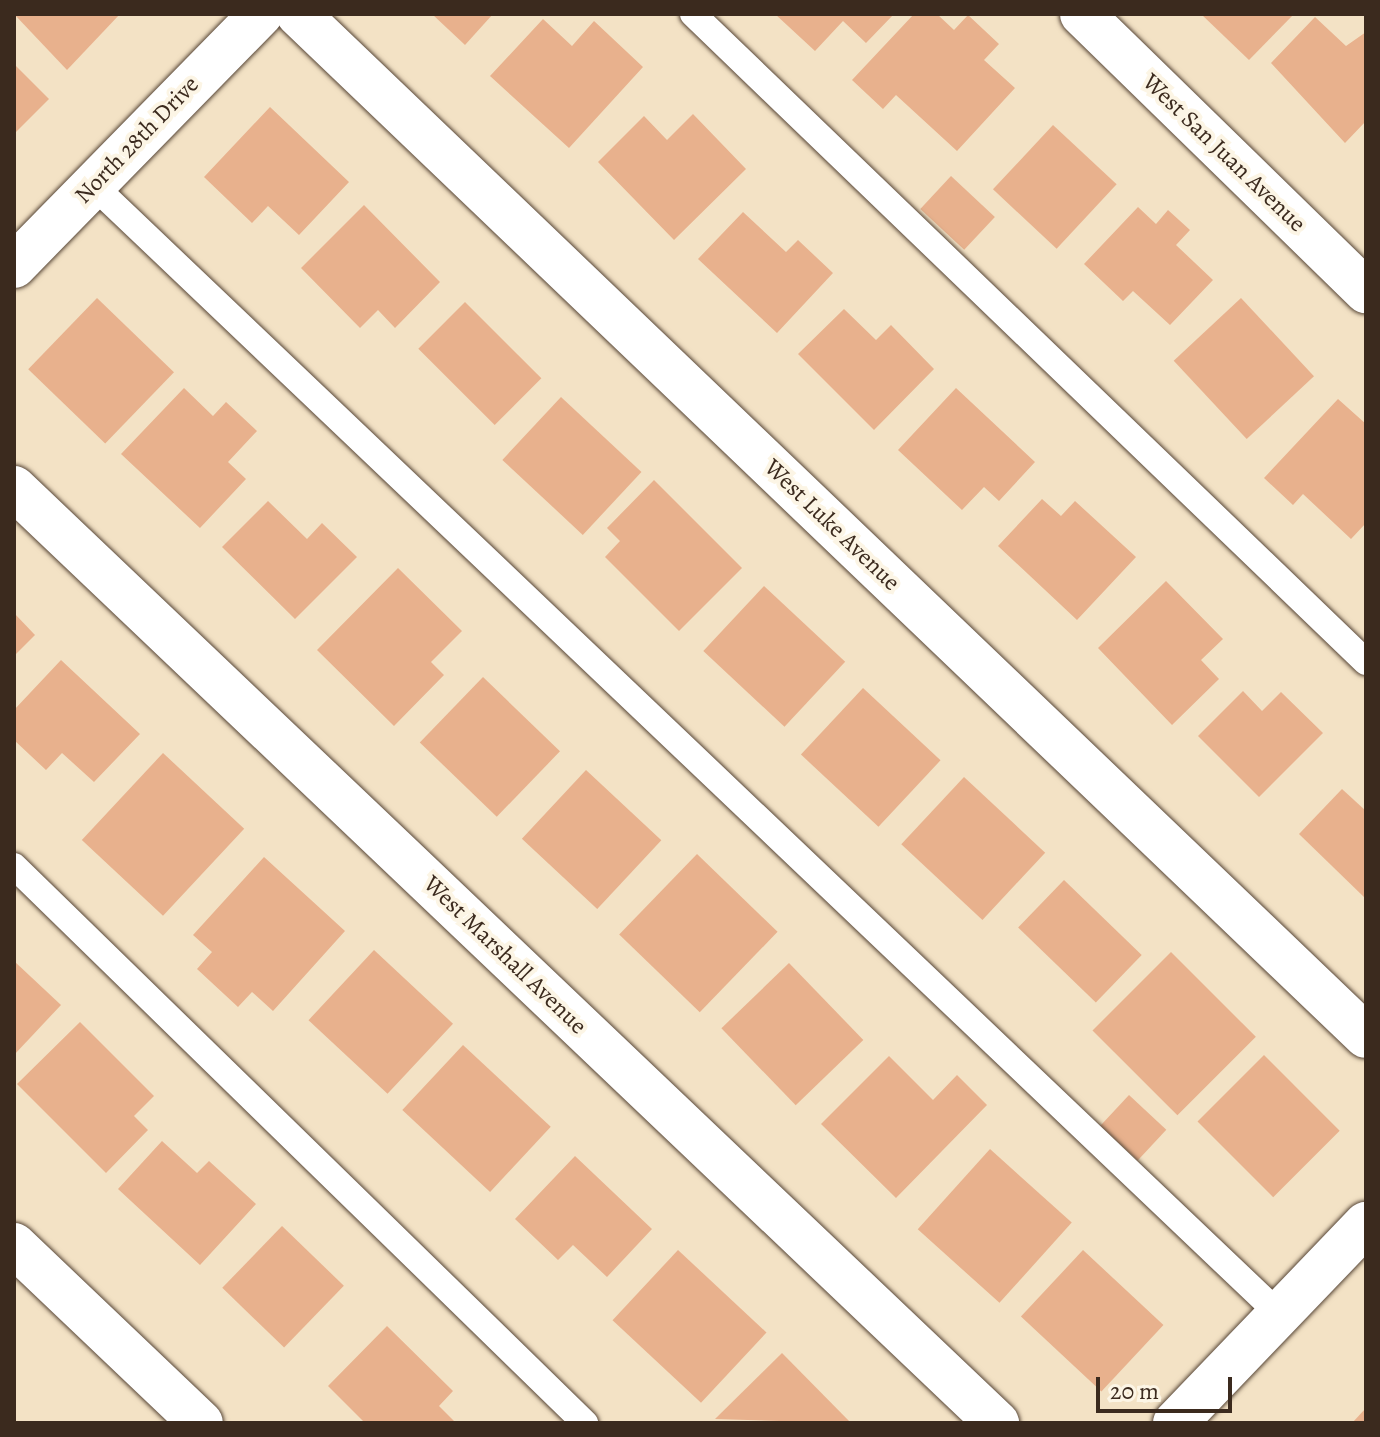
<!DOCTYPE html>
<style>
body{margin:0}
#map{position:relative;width:1380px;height:1437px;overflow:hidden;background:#f3e2c5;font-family:Alegreya,serif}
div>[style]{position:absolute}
.building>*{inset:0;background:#e8b18d;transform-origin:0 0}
.roads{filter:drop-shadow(0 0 2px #574637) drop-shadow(0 0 2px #574637)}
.service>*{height:26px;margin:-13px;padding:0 13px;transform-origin:13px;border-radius:13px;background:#fff}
.minor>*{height:44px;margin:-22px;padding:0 22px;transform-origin:22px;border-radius:22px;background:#fff}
.tertiary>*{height:44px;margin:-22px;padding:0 22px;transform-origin:22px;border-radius:22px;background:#fff}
span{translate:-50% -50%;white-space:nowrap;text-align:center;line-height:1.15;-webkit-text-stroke:8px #fcf5e5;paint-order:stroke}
.street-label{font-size:24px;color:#3b2a1e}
.frame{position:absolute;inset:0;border:16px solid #3b2a1e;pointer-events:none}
.scale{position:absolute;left:1096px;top:1377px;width:136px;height:36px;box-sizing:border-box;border:4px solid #3b2a1e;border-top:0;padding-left:10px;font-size:24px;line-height:28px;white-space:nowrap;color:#3b2a1e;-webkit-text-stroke:6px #fcf5e5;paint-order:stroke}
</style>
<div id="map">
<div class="building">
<i style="clip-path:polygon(14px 14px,120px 14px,67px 70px)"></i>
<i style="clip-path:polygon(432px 14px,493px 14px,465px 45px)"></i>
<i style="clip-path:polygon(775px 14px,894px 14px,866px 43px,843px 21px,815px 51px)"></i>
<i style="clip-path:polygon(914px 14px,937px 14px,954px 30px,968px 15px,999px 44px,984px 60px,1015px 88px,957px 151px,896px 95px,883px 109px,852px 80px)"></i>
<i style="clip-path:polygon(1201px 14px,1294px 14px,1249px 60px)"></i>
<i style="clip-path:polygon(1315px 17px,1346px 46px,1366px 32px,1366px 121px,1345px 143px,1271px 63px)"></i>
<i style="clip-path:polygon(543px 19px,572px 46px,594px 21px,643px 67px,569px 148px,490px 76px)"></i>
<i style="clip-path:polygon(14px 64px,49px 99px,14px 134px)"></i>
<i style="clip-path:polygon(270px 107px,349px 182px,299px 235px,268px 206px,252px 223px,204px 177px)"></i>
<i style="clip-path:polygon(693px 114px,746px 169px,674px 240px,598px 162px,644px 116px,667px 140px)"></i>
<i style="left:1053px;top:125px;width:87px;height:88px;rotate:43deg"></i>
<i style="left:951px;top:176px;width:60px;height:45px;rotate:43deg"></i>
<i style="clip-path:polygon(364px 205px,440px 282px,395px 328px,378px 310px,360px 328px,301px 268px)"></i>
<i style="clip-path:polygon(1138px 207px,1156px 224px,1168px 210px,1190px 230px,1176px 245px,1213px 280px,1170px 325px,1133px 291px,1123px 301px,1084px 264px)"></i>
<i style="clip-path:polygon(743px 212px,786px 252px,798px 240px,833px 273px,777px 333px,698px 259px)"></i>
<i style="left:97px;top:298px;width:107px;height:99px;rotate:44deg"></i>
<i style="left:1241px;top:298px;width:107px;height:92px;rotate:47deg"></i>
<i style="left:465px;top:302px;width:108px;height:66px;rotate:45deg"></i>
<i style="clip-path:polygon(844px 309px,876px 340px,891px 325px,934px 369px,874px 430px,798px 354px)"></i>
<i style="clip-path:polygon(184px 388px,213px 416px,226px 402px,257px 431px,228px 462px,246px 479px,200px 528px,121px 454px)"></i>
<i style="clip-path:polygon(956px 388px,1035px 462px,999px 501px,984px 487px,962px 510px,898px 450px)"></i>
<i style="left:561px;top:397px;width:110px;height:86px;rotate:43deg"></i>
<i style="clip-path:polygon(1338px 399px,1366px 424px,1366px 523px,1351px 539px,1303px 494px,1293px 505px,1264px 478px)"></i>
<i style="clip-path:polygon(654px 480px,742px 568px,679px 631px,605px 557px,620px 541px,607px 528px)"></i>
<i style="clip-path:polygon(1042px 499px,1061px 516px,1075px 501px,1136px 557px,1077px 620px,998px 546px)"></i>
<i style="clip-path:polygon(268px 501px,307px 539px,322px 523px,357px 557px,295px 619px,222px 547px)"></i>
<i style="clip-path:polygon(398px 568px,462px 631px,431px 662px,444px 675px,394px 726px,317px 650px)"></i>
<i style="clip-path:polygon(1166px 581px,1223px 639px,1201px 660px,1219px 679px,1172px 725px,1098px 648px)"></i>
<i style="left:764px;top:586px;width:111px;height:89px;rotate:43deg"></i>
<i style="clip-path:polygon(14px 613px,35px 635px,14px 656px)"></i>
<i style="clip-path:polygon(61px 660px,140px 734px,94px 782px,62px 753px,46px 770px,14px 740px,14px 710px)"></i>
<i style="left:483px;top:677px;width:107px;height:91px;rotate:44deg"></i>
<i style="left:863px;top:688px;width:106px;height:91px;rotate:43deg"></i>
<i style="clip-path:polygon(1243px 691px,1262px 711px,1281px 692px,1323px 733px,1259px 797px,1198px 736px)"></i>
<i style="left:163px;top:753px;width:111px;height:119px;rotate:43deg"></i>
<i style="left:586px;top:770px;width:103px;height:94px;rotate:43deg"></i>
<i style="left:964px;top:777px;width:111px;height:92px;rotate:43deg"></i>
<i style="clip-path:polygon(1342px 789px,1366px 811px,1366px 899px,1299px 834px)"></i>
<i style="left:697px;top:854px;width:112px;height:112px;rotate:44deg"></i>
<i style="clip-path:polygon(264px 857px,345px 931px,273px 1011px,252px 992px,238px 1007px,197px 969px,212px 952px,193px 935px)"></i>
<i style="left:1064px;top:880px;width:108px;height:66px;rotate:44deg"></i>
<i style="left:374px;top:950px;width:108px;height:96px;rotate:43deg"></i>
<i style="left:1171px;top:952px;width:120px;height:111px;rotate:45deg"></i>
<i style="clip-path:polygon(14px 961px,61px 1005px,14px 1055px)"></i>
<i style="left:789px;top:963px;width:107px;height:94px;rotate:46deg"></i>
<i style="clip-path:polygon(80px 1022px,154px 1096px,134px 1116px,148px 1130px,106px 1173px,17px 1084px)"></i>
<i style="left:463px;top:1045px;width:120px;height:89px;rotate:43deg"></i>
<i style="left:1264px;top:1055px;width:107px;height:94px;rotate:45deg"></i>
<i style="clip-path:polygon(889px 1056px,933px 1100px,957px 1075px,987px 1105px,896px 1198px,821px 1124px)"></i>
<i style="left:1129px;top:1095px;width:51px;height:42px;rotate:43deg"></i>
<i style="clip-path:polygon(162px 1141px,197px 1173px,209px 1161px,256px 1204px,200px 1265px,118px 1189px)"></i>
<i style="left:990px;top:1149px;width:110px;height:108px;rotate:42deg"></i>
<i style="clip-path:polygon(575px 1156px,652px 1229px,607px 1277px,573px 1245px,558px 1260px,515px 1219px)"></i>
<i style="left:282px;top:1226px;width:86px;height:86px;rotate:44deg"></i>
<i style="left:678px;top:1250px;width:121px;height:96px;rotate:43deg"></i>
<i style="left:1083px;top:1250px;width:110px;height:91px;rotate:43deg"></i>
<i style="clip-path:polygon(387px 1326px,453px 1391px,439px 1406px,456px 1423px,365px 1423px,328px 1386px)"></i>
<i style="clip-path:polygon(782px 1353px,851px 1423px,715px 1419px)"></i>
<i style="clip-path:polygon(1366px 1408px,1366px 1423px,1352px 1423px)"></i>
</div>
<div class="roads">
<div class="service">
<i style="left:693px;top:14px;width:934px;rotate:43.92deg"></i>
<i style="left:93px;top:185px;width:1637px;rotate:43.59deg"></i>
<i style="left:14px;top:866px;width:798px;rotate:44.29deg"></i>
</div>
<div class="minor">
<i style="left:298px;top:14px;width:1478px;rotate:43.74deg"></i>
<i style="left:1082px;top:14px;width:397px;rotate:44.3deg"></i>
<i style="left:14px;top:266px;width:353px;rotate:-45.6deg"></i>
<i style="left:14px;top:488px;width:1357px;rotate:43.57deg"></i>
<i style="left:1175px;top:1423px;width:276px;rotate:-46.2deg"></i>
</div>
<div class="tertiary">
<i style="left:14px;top:1245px;width:258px;rotate:43.6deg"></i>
</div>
</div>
<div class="street-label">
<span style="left:137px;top:140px;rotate:-46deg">North 28th Drive</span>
<span style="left:1224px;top:153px;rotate:44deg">West San Juan Avenue</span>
<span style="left:832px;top:525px;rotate:44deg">West Luke Avenue</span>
<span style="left:505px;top:955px;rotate:44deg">West Marshall Avenue</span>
</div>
<div class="frame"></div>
<div class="scale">20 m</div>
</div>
